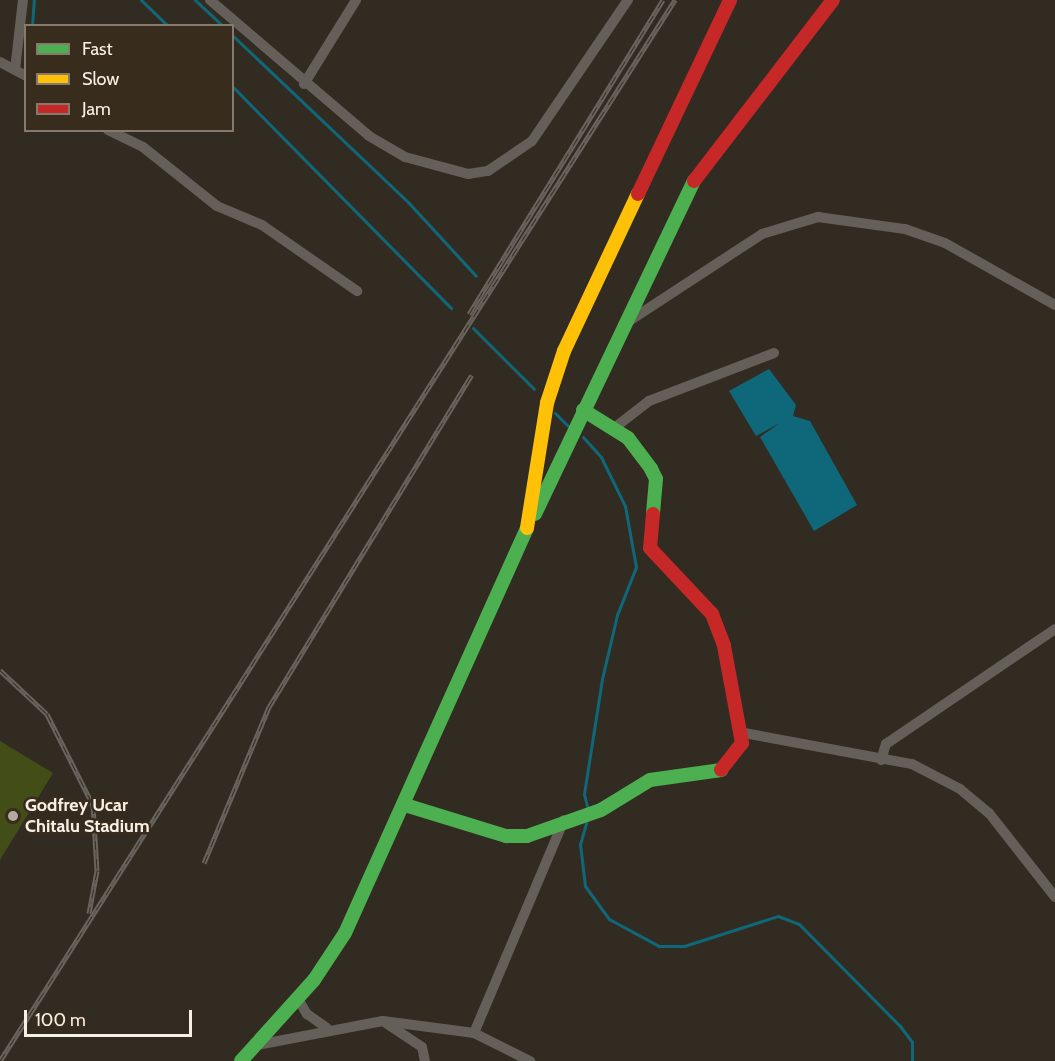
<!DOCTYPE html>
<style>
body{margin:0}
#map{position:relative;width:1055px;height:1061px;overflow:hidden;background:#322b22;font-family:Cabin,sans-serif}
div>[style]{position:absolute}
.green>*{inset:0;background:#424d18}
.water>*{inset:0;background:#0f6879}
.stream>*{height:3px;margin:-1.5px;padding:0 1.5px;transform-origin:1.5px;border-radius:1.5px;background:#0f6879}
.street>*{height:10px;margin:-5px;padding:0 5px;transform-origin:5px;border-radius:5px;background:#645f58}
.fast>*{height:14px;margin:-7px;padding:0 7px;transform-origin:7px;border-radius:7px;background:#4caf50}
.slow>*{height:14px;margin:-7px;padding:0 7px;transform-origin:7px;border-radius:7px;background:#ffc107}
.jam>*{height:14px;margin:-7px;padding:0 7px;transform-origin:7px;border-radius:7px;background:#c62828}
.rail>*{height:5px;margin-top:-2.5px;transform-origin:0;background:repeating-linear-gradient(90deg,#382c1c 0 9px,#69645e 0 18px);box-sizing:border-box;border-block:2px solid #69645e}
.dots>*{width:16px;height:16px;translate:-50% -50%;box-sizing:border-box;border:3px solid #382c1c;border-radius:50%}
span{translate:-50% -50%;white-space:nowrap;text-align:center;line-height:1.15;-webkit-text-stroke:5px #382c1c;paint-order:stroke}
.poi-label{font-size:18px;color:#f8f0e6;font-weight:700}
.left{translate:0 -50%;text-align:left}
.legend{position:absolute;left:24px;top:24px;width:210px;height:108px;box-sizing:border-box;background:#382c1c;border:2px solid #857a6d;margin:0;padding:8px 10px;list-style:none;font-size:18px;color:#f8f0e6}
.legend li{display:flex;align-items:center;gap:12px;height:30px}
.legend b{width:30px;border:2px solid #857a6d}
.scale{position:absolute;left:24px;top:1010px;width:168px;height:27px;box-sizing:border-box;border:3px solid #f8f0e6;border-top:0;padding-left:8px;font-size:18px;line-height:21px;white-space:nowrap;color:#f8f0e6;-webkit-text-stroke:4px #382c1c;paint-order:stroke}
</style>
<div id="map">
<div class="green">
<i style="clip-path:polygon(0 741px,53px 773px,0 860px)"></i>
</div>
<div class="water">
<i style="clip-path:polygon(769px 369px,796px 405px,793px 416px,810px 421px,857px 505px,814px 531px,760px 437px,780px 423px,756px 436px,729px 391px)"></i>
</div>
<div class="stream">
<i style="left:141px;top:0;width:37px;rotate:44deg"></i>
<i style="left:195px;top:0;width:38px;rotate:43deg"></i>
<i style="left:32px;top:26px;width:26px;rotate:-86deg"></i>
<i style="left:232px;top:35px;width:243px;rotate:43.5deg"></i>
<i style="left:408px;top:202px;width:100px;rotate:47.4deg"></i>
<i style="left:232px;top:86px;width:312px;rotate:45.4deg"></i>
<i style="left:473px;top:328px;width:86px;rotate:45deg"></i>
<i style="left:555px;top:413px;width:18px;rotate:45deg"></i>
<i style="left:583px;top:437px;width:27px;rotate:48deg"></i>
<i style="left:601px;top:457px;width:55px;rotate:63.9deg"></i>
<i style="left:625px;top:506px;width:62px;rotate:79.8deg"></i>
<i style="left:636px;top:567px;width:52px;rotate:111.6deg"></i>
<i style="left:617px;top:615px;width:66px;rotate:103.2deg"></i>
<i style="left:602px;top:679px;width:116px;rotate:98.9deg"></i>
<i style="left:584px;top:794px;width:16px;rotate:76deg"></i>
<i style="left:587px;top:820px;width:25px;rotate:106deg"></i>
<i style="left:580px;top:844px;width:42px;rotate:83.2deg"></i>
<i style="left:585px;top:886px;width:41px;rotate:54deg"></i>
<i style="left:609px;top:919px;width:57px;rotate:28.4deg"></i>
<i style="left:659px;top:946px;width:25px"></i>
<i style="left:684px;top:946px;width:99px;rotate:-17.7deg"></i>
<i style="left:778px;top:916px;width:22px;rotate:21deg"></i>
<i style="left:799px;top:924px;width:144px;rotate:45.3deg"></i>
<i style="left:900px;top:1026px;width:20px;rotate:53deg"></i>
<i style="left:912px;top:1042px;width:19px;rotate:90deg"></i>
</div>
<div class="street">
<i style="left:210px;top:0;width:209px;rotate:40.5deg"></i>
<i style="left:369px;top:136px;width:42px;rotate:30.3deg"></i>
<i style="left:405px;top:157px;width:65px;rotate:15.1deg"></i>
<i style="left:468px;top:174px;width:20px;rotate:-9deg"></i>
<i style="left:488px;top:171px;width:53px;rotate:-34.3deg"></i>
<i style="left:532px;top:141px;width:171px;rotate:-55.8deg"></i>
<i style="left:0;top:62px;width:30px;rotate:28deg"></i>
<i style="left:15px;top:70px;width:70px;rotate:-83.5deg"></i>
<i style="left:304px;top:84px;width:99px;rotate:-58.2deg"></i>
<i style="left:108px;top:130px;width:39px;rotate:26deg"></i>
<i style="left:143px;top:147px;width:95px;rotate:38.6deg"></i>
<i style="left:217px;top:206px;width:49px;rotate:22.9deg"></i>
<i style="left:262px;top:225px;width:116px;rotate:34.8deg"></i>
<i style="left:623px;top:325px;width:166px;rotate:-33.2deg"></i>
<i style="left:762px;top:234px;width:59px;rotate:-16.9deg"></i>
<i style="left:818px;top:217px;width:88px;rotate:7.9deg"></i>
<i style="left:905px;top:229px;width:42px;rotate:19.3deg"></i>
<i style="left:945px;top:243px;width:126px;rotate:29.4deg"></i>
<i style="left:613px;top:429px;width:46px;rotate:-37.9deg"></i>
<i style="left:649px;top:401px;width:134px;rotate:-21deg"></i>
<i style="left:744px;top:733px;width:171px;rotate:10.5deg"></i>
<i style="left:912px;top:764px;width:54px;rotate:27.5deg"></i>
<i style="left:960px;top:789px;width:38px;rotate:40deg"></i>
<i style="left:989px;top:813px;width:107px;rotate:51.8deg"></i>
<i style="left:881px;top:760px;width:17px;rotate:-73deg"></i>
<i style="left:886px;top:744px;width:204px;rotate:-34.2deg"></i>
<i style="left:297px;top:997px;width:20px;rotate:60deg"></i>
<i style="left:307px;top:1014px;width:24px;rotate:35deg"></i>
<i style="left:386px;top:1023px;width:43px;rotate:33.7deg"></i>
<i style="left:422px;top:1047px;width:14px;rotate:78deg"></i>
<i style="left:474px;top:1033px;width:231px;rotate:-67.1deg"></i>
<i style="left:257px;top:1045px;width:128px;rotate:-10.8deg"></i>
<i style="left:383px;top:1021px;width:92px;rotate:7.5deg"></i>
<i style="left:474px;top:1033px;width:63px;rotate:26.6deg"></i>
</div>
<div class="fast">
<i style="left:583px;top:410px;width:53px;rotate:31.9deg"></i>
<i style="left:628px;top:438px;width:39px;rotate:53deg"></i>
<i style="left:651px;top:469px;width:11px;rotate:63deg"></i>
<i style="left:656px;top:479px;width:35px;rotate:95deg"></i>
<i style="left:535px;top:514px;width:369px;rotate:-64.5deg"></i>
<i style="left:405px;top:805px;width:106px;rotate:17.1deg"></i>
<i style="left:506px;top:836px;width:21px"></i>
<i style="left:527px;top:836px;width:78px;rotate:-19.4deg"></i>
<i style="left:601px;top:810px;width:57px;rotate:-31.5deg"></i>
<i style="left:650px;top:780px;width:72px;rotate:-8deg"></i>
<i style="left:241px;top:1061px;width:109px;rotate:-48deg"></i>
<i style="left:314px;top:980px;width:56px;rotate:-56.6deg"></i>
<i style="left:345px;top:933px;width:444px;rotate:-65.8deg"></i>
</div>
<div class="slow">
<i style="left:527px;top:528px;width:127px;rotate:-80.9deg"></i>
<i style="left:547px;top:403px;width:55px;rotate:-71.9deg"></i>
<i style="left:564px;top:351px;width:174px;rotate:-64.8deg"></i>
</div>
<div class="jam">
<i style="left:694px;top:181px;width:228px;rotate:-52.5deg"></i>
<i style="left:638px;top:194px;width:215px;rotate:-64.6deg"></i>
<i style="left:653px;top:514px;width:34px;rotate:95deg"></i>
<i style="left:650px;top:548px;width:91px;rotate:46.8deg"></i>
<i style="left:712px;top:614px;width:34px;rotate:69deg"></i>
<i style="left:724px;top:646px;width:99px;rotate:79.5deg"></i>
<i style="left:742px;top:743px;width:34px;rotate:128deg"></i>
</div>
<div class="rail">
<i style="left:469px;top:314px;width:369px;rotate:-58.3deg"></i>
<i style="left:0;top:670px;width:64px;rotate:43.1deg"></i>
<i style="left:47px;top:714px;width:102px;rotate:63.2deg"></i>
<i style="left:93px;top:805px;width:66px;rotate:86.5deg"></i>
<i style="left:97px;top:871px;width:43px;rotate:100.8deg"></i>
<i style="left:204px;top:863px;width:169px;rotate:-67.4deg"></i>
<i style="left:269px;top:707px;width:389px;rotate:-58.6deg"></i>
<i style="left:0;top:1061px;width:1258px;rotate:-57.54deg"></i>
</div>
<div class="dots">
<i style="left:13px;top:816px;background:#b3aba1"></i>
</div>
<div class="poi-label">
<span class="left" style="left:25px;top:816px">Godfrey Ucar<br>Chitalu Stadium</span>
</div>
<ul class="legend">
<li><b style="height:8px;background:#4caf50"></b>Fast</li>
<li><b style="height:8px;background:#ffc107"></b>Slow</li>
<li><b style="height:8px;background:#c62828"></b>Jam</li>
</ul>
<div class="scale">100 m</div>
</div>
